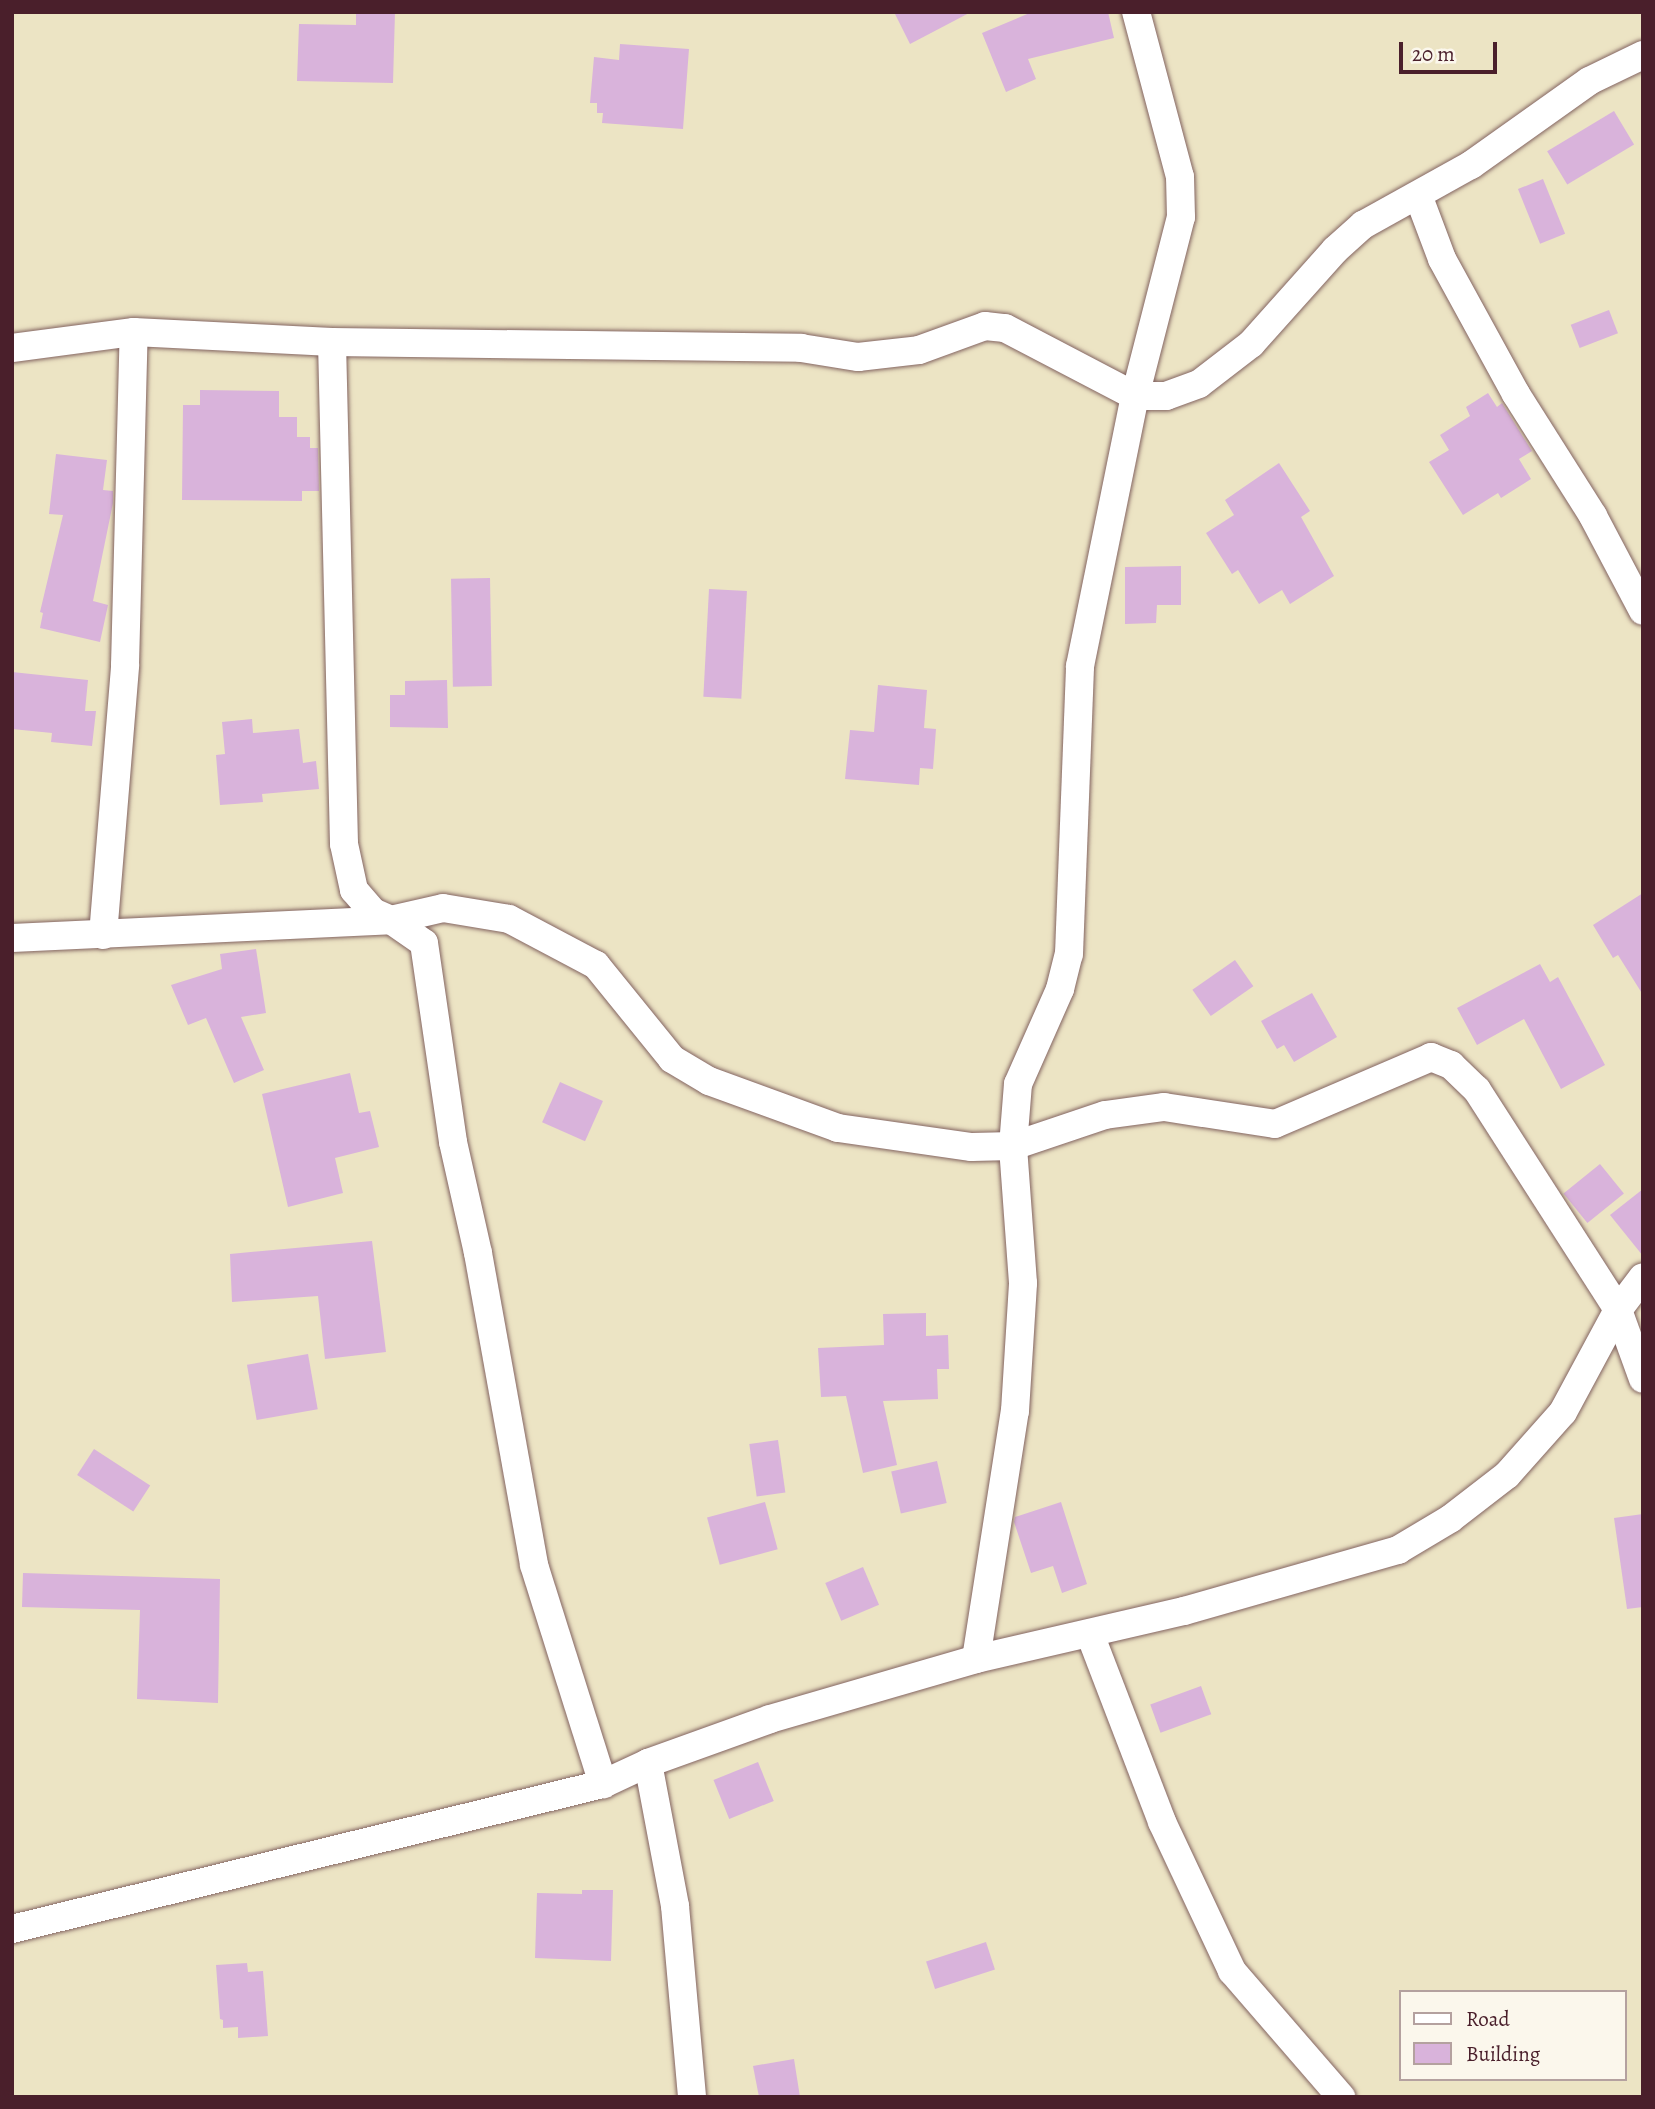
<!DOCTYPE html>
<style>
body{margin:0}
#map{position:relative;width:1655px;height:2109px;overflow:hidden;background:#ece4c4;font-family:Alegreya,serif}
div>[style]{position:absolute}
.building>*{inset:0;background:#d9b3db;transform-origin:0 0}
.roads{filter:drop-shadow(0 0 2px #836461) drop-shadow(0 0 2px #836461)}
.street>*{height:28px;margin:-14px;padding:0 14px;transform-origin:14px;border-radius:14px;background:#fff}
span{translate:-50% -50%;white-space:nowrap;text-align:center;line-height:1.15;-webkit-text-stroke:5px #fbf7ec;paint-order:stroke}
.frame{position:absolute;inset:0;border:14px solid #4a1f2b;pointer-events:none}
.legend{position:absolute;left:1399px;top:1990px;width:228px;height:91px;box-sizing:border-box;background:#fbf7ec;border:2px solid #b4a19f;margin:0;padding:9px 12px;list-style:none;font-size:21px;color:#4a1f2b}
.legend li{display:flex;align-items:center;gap:14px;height:35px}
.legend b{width:35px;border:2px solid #b4a19f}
.scale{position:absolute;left:1399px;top:42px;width:98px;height:32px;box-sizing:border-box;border:4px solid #4a1f2b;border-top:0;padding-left:9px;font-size:21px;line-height:24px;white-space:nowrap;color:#4a1f2b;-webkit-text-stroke:5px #fbf7ec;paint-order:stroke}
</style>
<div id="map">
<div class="building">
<i style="clip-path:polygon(356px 12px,395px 12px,393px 83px,297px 81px,299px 24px,356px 25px)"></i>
<i style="clip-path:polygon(894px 12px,971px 12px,910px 44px)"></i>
<i style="clip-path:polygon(1032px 12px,1108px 12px,1114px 38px,1028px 59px,1036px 79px,1006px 92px,982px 33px)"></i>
<i style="clip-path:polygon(620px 44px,689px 49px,683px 129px,602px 123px,603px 113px,597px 113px,597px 103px,590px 103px,594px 57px,619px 60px)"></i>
<i style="left:1614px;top:111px;width:39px;height:78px;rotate:59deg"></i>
<i style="left:1543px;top:179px;width:59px;height:27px;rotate:68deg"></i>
<i style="left:1609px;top:310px;width:25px;height:41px;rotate:69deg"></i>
<i style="clip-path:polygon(200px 390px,279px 391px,279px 417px,297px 417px,297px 437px,310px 437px,310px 448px,318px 448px,319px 491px,302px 491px,302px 501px,182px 500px,183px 405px,200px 405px)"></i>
<i style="clip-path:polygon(1488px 393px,1497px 407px,1502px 403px,1532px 451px,1519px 459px,1531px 479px,1501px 498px,1498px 493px,1463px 515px,1429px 462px,1449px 450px,1440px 435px,1470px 416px,1466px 407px)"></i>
<i style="clip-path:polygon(56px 454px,107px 460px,103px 490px,113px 491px,113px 503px,93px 601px,108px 605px,100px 642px,40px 628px,43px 613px,40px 612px,63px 515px,49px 514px)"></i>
<i style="clip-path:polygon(1279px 463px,1310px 511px,1301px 517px,1334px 576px,1290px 604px,1282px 590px,1259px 604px,1238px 570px,1232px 574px,1206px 533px,1234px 515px,1225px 500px)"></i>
<i style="clip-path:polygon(1181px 566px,1181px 605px,1157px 605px,1156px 623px,1125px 624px,1125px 567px)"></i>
<i style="left:490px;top:578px;width:108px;height:39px;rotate:89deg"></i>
<i style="left:709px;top:589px;width:38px;height:108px;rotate:3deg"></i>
<i style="clip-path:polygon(12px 672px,88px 680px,85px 711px,96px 711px,92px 746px,51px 742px,52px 733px,12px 729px)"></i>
<i style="clip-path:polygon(447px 680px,448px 728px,390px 727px,390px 695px,405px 695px,405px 681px)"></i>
<i style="clip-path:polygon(878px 685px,927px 690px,924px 728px,936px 729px,933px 769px,920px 768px,919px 785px,845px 779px,850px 730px,874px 732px)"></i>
<i style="clip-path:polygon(252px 719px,253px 733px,299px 729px,303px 763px,316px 761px,319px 789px,262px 794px,263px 802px,220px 805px,216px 755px,225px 754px,222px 722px)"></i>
<i style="clip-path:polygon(1643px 893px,1643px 995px,1618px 955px,1613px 958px,1593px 925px)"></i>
<i style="clip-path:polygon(256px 949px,266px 1013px,241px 1017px,264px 1070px,234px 1083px,206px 1018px,188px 1025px,171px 985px,222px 969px,220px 954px)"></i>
<i style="left:1235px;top:960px;width:32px;height:52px;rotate:55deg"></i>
<i style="clip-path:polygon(1540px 964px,1550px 982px,1558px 977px,1605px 1065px,1561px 1089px,1524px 1019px,1477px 1045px,1457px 1008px)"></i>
<i style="clip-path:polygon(1312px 993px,1337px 1037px,1294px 1062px,1284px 1045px,1277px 1049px,1261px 1021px)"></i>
<i style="clip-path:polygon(350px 1073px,359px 1113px,370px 1111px,379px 1147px,335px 1158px,343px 1193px,288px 1207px,262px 1094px)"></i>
<i style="left:560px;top:1082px;width:47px;height:44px;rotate:24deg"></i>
<i style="left:1600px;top:1164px;width:38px;height:47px;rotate:51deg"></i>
<i style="clip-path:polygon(1643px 1189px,1643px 1256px,1610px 1215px)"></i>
<i style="clip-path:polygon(372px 1241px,386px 1352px,325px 1359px,318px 1296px,232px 1302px,230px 1254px)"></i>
<i style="clip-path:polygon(926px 1313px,926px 1336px,948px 1335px,949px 1369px,937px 1369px,938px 1399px,883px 1401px,897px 1465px,863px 1473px,846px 1396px,821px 1397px,818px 1348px,884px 1345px,883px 1314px)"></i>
<i style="left:308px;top:1354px;width:56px;height:62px;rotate:80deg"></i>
<i style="left:778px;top:1440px;width:53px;height:29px;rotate:82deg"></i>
<i style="left:94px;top:1449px;width:67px;height:31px;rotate:33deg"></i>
<i style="left:937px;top:1461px;width:43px;height:47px;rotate:77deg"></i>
<i style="left:765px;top:1502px;width:49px;height:60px;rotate:75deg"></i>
<i style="clip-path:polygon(1061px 1502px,1087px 1584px,1062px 1593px,1053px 1566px,1031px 1573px,1014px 1522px,1015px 1517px)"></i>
<i style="clip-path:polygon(1643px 1514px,1643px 1607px,1627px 1609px,1614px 1518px)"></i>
<i style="left:863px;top:1567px;width:41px;height:41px;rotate:67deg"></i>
<i style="clip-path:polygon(23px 1573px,220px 1579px,218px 1703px,137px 1699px,140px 1610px,22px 1607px)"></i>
<i style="left:1201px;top:1686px;width:30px;height:54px;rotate:70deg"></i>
<i style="left:758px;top:1762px;width:42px;height:48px;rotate:68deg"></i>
<i style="clip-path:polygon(582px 1890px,613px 1890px,611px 1961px,535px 1958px,537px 1893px,582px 1894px)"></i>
<i style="left:986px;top:1942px;width:29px;height:63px;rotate:72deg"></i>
<i style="clip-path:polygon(247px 1963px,248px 1972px,263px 1971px,268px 2036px,238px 2038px,238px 2027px,223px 2028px,223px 2020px,220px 2019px,216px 1965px)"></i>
<i style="clip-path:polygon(794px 2059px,800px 2097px,759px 2097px,753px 2066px)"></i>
</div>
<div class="roads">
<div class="street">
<i style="left:1418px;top:195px;width:68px;rotate:69.4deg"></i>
<i style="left:1442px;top:259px;width:154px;rotate:61.3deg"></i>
<i style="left:1516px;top:394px;width:144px;rotate:57.7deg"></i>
<i style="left:1593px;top:516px;width:107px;rotate:62.2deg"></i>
<i style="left:332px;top:342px;width:502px;rotate:88.63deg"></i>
<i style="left:344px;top:844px;width:47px;rotate:77.7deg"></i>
<i style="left:354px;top:890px;width:29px;rotate:49deg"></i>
<i style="left:373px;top:912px;width:20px;rotate:24deg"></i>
<i style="left:391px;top:920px;width:40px;rotate:34.9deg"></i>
<i style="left:424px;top:943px;width:201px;rotate:81.7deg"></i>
<i style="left:453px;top:1142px;width:114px;rotate:77.3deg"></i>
<i style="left:478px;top:1253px;width:317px;rotate:79.8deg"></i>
<i style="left:534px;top:1565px;width:230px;rotate:72.5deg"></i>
<i style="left:12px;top:348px;width:123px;rotate:-7.5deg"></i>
<i style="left:134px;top:332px;width:198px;rotate:2.9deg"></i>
<i style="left:332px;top:342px;width:469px;rotate:0.7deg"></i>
<i style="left:801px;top:348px;width:58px;rotate:9deg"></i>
<i style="left:858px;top:357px;width:61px;rotate:-6.5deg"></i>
<i style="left:919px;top:350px;width:70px;rotate:-20deg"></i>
<i style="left:985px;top:326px;width:20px;rotate:6deg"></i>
<i style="left:1005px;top:328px;width:147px;rotate:27.6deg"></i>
<i style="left:1135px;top:396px;width:31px"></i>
<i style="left:1166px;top:396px;width:35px;rotate:-20deg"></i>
<i style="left:1199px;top:384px;width:66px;rotate:-37.6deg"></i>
<i style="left:1251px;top:344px;width:126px;rotate:-48.2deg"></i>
<i style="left:1335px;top:250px;width:38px;rotate:-42deg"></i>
<i style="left:1363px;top:225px;width:124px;rotate:-29.1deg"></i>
<i style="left:1471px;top:165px;width:145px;rotate:-35.4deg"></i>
<i style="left:1589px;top:81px;width:60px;rotate:-25.7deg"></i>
<i style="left:103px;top:935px;width:271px;rotate:-85.3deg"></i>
<i style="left:125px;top:665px;width:333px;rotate:-88.5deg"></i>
<i style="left:12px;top:938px;width:379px;rotate:-2.7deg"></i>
<i style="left:391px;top:920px;width:53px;rotate:-13deg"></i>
<i style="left:443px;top:908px;width:67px;rotate:9.5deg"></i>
<i style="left:509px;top:919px;width:98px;rotate:27.9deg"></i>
<i style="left:596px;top:965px;width:121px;rotate:51deg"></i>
<i style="left:672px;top:1059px;width:43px;rotate:30.7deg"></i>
<i style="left:709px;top:1081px;width:137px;rotate:20deg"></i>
<i style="left:838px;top:1128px;width:135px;rotate:8.1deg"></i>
<i style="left:972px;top:1147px;width:41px;rotate:-1.4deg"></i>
<i style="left:1013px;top:1146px;width:97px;rotate:-18.6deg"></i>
<i style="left:1105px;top:1115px;width:60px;rotate:-7.7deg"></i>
<i style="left:1164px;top:1107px;width:112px;rotate:8.7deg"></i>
<i style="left:1275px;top:1124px;width:170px;rotate:-23.2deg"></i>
<i style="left:1431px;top:1057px;width:22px;rotate:22deg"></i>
<i style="left:1451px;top:1065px;width:36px;rotate:44deg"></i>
<i style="left:1477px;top:1090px;width:261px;rotate:57.3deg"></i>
<i style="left:1618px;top:1310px;width:73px;rotate:70.1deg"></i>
<i style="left:1090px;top:1634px;width:201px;rotate:69deg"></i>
<i style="left:1162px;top:1822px;width:165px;rotate:64.8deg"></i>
<i style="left:1232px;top:1971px;width:167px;rotate:49.1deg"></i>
<i style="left:976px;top:1659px;width:251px;rotate:-81.1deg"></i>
<i style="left:1015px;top:1411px;width:128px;rotate:-86.4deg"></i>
<i style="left:1023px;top:1283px;width:137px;rotate:-94.2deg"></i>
<i style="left:1013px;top:1146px;width:62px;rotate:-85.4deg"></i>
<i style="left:1018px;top:1084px;width:104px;rotate:-66.1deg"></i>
<i style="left:1060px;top:989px;width:36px;rotate:-76deg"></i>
<i style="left:1069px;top:954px;width:288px;rotate:-87.8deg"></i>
<i style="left:1080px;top:666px;width:276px;rotate:-78.5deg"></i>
<i style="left:1135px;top:396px;width:185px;rotate:-75.6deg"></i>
<i style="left:1181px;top:217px;width:40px;rotate:-91.4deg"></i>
<i style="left:1180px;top:177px;width:171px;rotate:-104.9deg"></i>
<i style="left:648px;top:1763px;width:146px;rotate:79.3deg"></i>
<i style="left:675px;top:1906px;width:192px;rotate:84.9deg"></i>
<i style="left:12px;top:1929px;width:609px;rotate:-13.79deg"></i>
<i style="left:603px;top:1784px;width:50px;rotate:-25deg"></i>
<i style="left:648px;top:1763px;width:130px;rotate:-19.8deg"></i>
<i style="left:770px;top:1719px;width:215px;rotate:-16.2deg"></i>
<i style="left:976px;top:1659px;width:213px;rotate:-13deg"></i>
<i style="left:1184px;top:1611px;width:223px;rotate:-15.9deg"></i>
<i style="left:1398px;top:1550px;width:61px;rotate:-30.8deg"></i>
<i style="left:1450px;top:1519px;width:72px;rotate:-37.7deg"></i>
<i style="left:1507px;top:1475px;width:84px;rotate:-48.4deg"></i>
<i style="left:1563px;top:1412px;width:116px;rotate:-61.7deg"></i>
<i style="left:1618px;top:1310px;width:41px;rotate:-52.9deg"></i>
</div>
</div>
<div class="frame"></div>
<ul class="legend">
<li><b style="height:9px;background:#fff"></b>Road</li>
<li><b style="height:19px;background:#d9b3db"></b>Building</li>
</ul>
<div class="scale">20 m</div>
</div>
